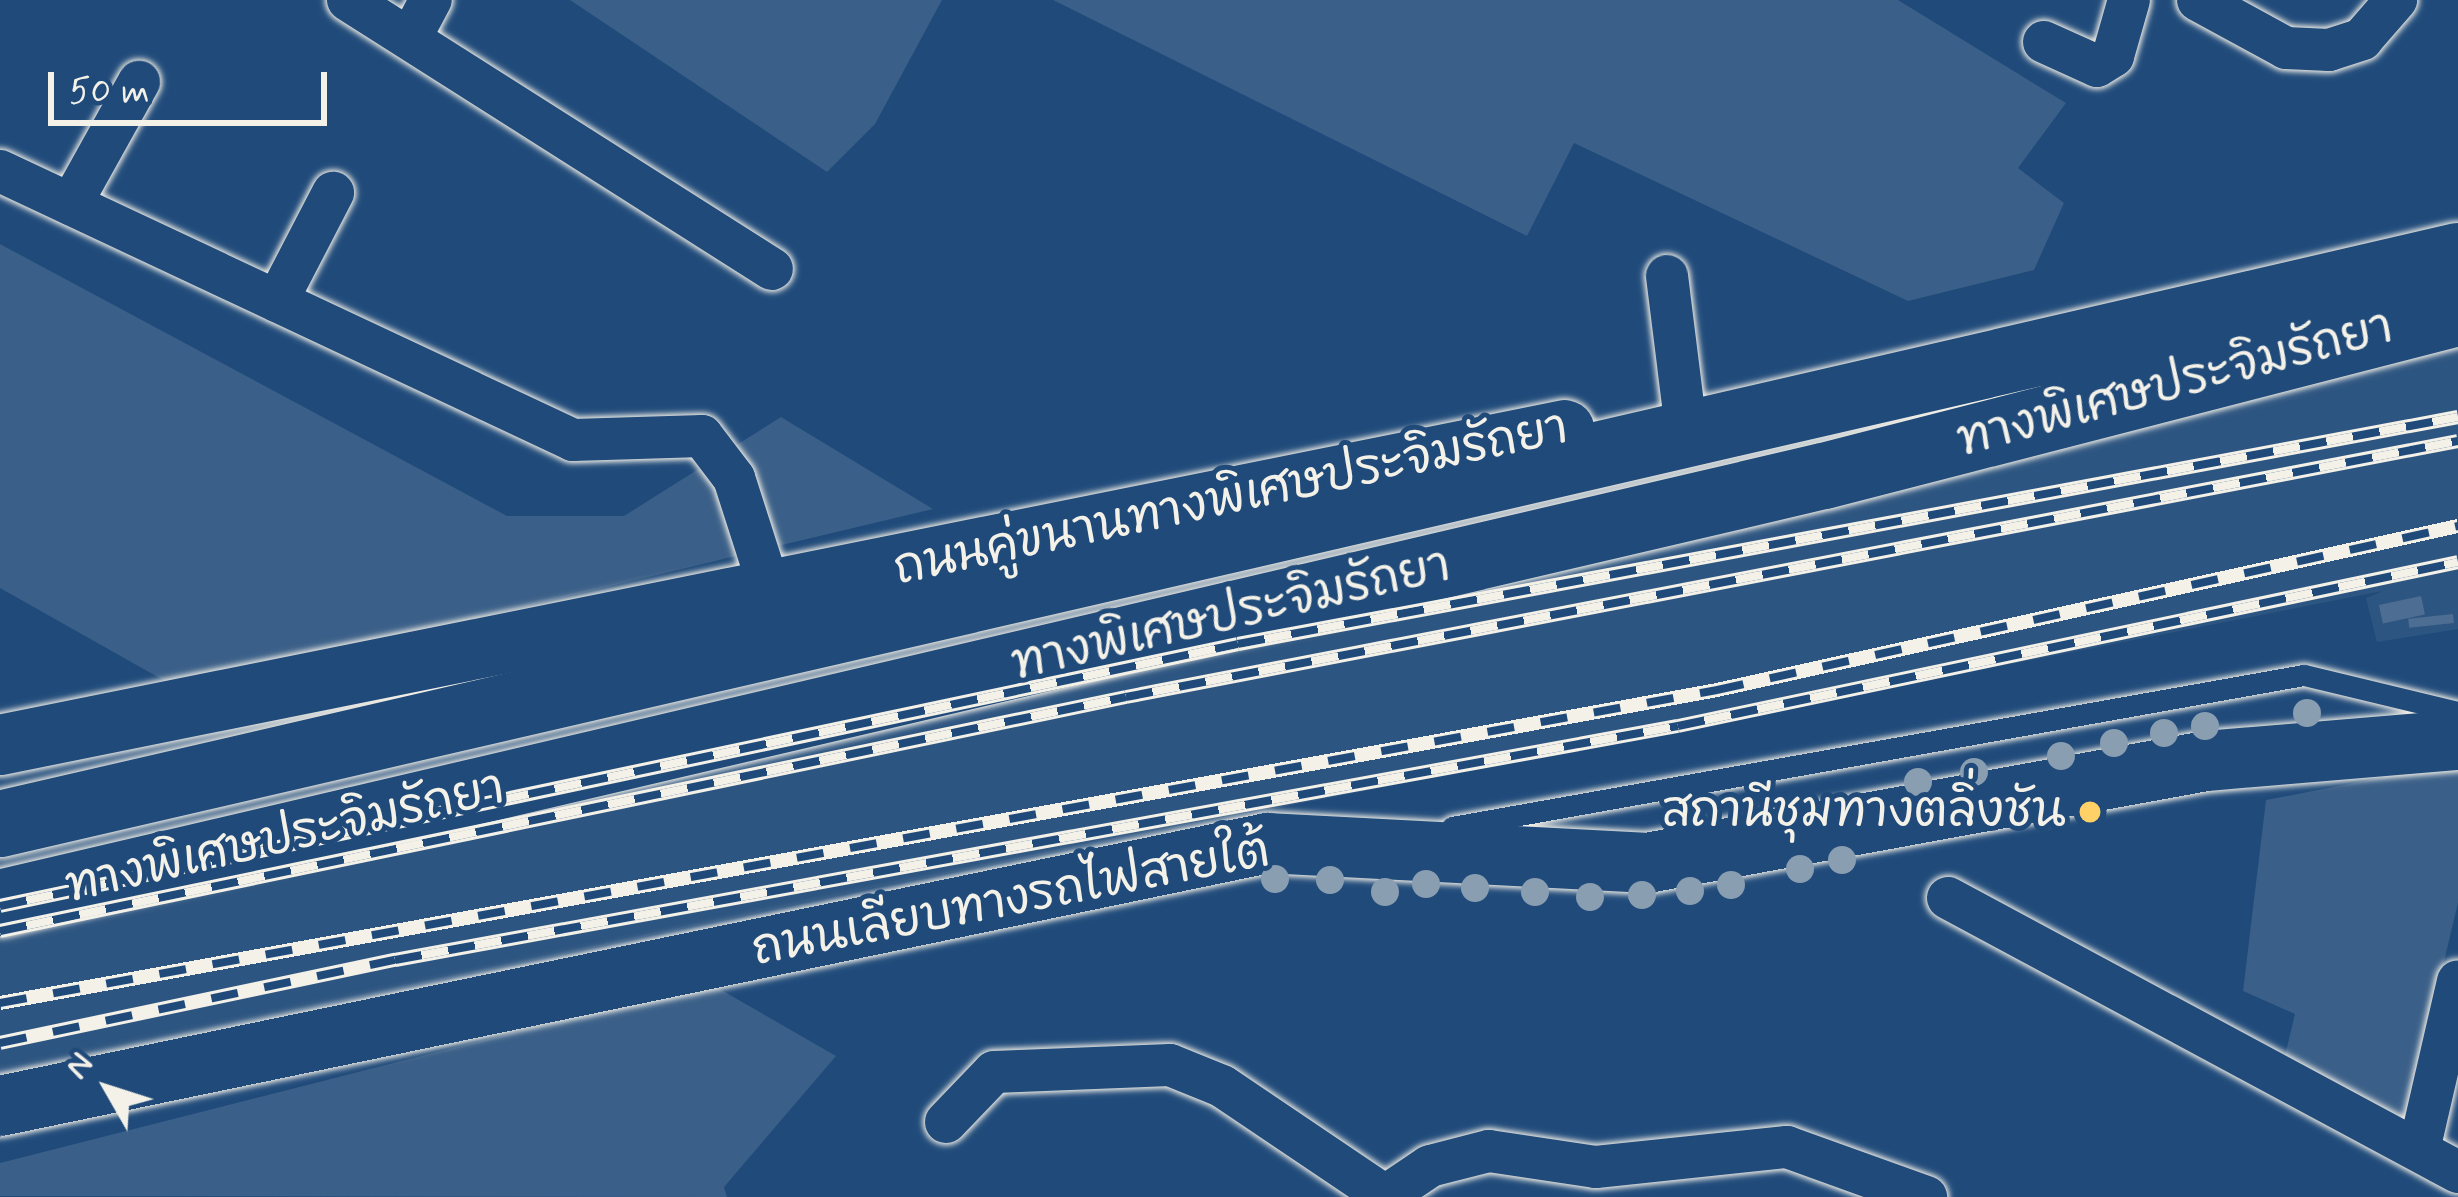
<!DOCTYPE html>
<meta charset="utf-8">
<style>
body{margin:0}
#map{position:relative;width:2458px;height:1197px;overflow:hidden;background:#1f4a7a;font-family:Mynerve,"Playpen Sans Thai",sans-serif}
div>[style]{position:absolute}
.built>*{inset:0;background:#2d5581}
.green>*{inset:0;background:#3a5f88}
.building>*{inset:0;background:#4d6e92;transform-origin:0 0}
.roads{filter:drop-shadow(0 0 3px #f4f1e8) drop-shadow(0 0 3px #f4f1e8)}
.lane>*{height:21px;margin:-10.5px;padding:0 10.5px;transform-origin:10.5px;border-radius:10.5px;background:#1f4a7a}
.street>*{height:42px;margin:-21px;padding:0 21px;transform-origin:21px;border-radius:21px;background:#1f4a7a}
.secondary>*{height:60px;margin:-30px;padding:0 30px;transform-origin:30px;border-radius:30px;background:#1f4a7a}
.highway>*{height:66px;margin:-33px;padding:0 33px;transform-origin:33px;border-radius:33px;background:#1f4a7a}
.rail>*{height:14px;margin-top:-7px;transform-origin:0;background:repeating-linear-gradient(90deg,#1f4a7a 0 27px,#f4f1e8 0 54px);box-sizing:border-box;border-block:3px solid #f4f1e8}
.trees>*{width:28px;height:28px;margin:-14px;border-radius:50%;background:#8a9eb1}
.dots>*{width:33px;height:33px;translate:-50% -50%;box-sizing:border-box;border:6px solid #1f4a7a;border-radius:50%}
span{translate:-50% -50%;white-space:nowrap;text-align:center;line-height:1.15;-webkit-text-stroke:10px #1f4a7a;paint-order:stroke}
.street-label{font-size:48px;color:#f4f1e8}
.poi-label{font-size:48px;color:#f4f1e8}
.right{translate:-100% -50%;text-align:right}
.north{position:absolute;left:48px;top:1029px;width:120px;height:120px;-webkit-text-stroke:9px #1f4a7a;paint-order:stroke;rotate:309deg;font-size:33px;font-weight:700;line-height:48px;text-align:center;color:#f4f1e8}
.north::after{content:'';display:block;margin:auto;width:42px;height:54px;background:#f4f1e8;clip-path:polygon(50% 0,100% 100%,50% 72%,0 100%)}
.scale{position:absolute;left:48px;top:72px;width:279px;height:54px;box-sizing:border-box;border:6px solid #f4f1e8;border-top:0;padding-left:15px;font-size:36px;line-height:42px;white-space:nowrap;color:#f4f1e8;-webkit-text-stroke:9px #1f4a7a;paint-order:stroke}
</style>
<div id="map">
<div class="built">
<i style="clip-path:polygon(2458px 331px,2458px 629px,2377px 642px,2366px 598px,2383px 591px,870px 888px,0 1074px,0 860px)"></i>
</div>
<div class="green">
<i style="clip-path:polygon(570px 0,942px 0,875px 124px,827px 172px)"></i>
<i style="clip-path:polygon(1053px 0,1898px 0,2066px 103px,2018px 168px,2064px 203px,2034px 270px,1908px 301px,1574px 143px,1527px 236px)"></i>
<i style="clip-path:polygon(0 244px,507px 516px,624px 516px,781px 417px,933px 509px,179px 689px,0 588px)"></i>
<i style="clip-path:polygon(2458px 763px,2458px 903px,2406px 1119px,2283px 1064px,2295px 1014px,2243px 991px,2266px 800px)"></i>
<i style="clip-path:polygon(709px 983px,836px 1056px,724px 1187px,727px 1197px,0 1196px,0 1163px)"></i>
</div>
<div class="building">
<i style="left:2421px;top:596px;width:19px;height:43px;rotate:78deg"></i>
<i style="left:2453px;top:614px;width:9px;height:45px;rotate:84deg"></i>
</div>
<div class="roads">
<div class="lane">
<i style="left:1452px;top:827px;width:865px;rotate:-10.12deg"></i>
<i style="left:2304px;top:675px;width:158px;rotate:13.5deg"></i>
</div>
<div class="street">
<i style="left:348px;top:0;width:502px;rotate:32.39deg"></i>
<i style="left:2198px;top:0;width:100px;rotate:28.6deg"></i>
<i style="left:2286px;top:48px;width:43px;rotate:2.7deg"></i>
<i style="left:2329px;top:50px;width:35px;rotate:-18deg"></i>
<i style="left:2362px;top:39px;width:52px;rotate:-48.9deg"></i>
<i style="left:412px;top:35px;width:40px;rotate:-62deg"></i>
<i style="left:2044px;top:42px;width:58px;rotate:24.4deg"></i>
<i style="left:2097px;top:66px;width:19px;rotate:-32deg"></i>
<i style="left:2113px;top:56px;width:58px;rotate:-74.1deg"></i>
<i style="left:0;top:171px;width:633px;rotate:25.15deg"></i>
<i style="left:573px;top:440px;width:129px;rotate:-1.8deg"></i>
<i style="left:702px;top:436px;width:53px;rotate:52.7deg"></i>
<i style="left:734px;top:478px;width:121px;rotate:72.2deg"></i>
<i style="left:71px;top:204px;width:140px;rotate:-60.9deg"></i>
<i style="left:1667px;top:276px;width:129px;rotate:82.9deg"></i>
<i style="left:277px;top:301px;width:122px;rotate:-62.6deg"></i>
<i style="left:1948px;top:898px;width:579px;rotate:28.25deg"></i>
<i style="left:946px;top:1122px;width:69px;rotate:-46.2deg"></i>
<i style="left:994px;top:1072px;width:176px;rotate:-2.3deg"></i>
<i style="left:1170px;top:1065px;width:56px;rotate:22deg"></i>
<i style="left:1222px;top:1086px;width:197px;rotate:34deg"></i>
<i style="left:2419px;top:1150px;width:173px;rotate:-77deg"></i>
<i style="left:1384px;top:1197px;width:55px;rotate:-34deg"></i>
<i style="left:1430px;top:1166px;width:61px;rotate:-14.3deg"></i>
<i style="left:1489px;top:1151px;width:108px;rotate:8.5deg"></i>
<i style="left:1596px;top:1167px;width:192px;rotate:-6deg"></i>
<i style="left:1787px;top:1147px;width:148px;rotate:19.8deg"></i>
</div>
<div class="secondary">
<i style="left:0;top:745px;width:1596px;rotate:-11.38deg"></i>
<i style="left:0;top:1106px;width:1295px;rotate:-11.72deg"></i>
<i style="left:1268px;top:843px;width:380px;rotate:3deg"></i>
<i style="left:1647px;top:863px;width:568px;rotate:-10.34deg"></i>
<i style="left:2206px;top:761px;width:253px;rotate:-4.8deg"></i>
</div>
<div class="highway">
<i style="left:0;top:824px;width:2523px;rotate:-13.01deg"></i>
<i style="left:0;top:903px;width:1873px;rotate:-13.18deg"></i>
<i style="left:1824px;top:476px;width:655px;rotate:-14.42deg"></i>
</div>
</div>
<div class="rail">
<i style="left:0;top:906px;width:1265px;rotate:-11.95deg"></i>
<i style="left:1238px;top:644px;width:1241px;rotate:-10.54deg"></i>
<i style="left:0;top:931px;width:1150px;rotate:-11.74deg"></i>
<i style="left:1126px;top:697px;width:1356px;rotate:-10.88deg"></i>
<i style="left:0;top:1003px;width:1745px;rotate:-10.33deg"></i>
<i style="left:1717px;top:690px;width:759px;rotate:-12.48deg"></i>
<i style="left:0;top:1043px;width:404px;rotate:-11.9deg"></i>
<i style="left:395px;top:960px;width:1304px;rotate:-10.34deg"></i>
<i style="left:1678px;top:726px;width:797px;rotate:-11.87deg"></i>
</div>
<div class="trees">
<i style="left:2307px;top:713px"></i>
<i style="left:2205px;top:726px"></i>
<i style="left:2164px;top:733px"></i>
<i style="left:2114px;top:743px"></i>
<i style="left:2061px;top:756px"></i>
<i style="left:1974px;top:772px"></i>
<i style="left:1918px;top:782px"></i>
<i style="left:1842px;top:860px"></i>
<i style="left:1800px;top:869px"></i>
<i style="left:1275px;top:879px"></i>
<i style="left:1330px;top:880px"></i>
<i style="left:1426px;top:884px"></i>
<i style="left:1731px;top:885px"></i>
<i style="left:1475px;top:888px"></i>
<i style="left:1690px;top:891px"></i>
<i style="left:1385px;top:892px"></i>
<i style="left:1535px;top:892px"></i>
<i style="left:1642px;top:895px"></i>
<i style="left:1590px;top:897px"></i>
</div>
<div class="dots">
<i style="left:2090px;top:812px;background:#ffd166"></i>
</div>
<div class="street-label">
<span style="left:2175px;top:384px;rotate:-15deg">ทางพิเศษประจิมรัถยา</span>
<span style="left:1231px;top:499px;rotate:-12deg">ถนนคู่ขนานทางพิเศษประจิมรัถยา</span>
<span style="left:1231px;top:615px;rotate:-13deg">ทางพิเศษประจิมรัถยา</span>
<span style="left:285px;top:838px;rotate:-13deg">ทางพิเศษประจิมรัถยา</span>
<span style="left:1011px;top:901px;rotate:-11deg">ถนนเลียบทางรถไฟสายใต้</span>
</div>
<div class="poi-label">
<span class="right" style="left:2066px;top:812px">สถานีชุมทางตลิ่งชัน</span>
</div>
<div class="north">N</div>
<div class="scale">50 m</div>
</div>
